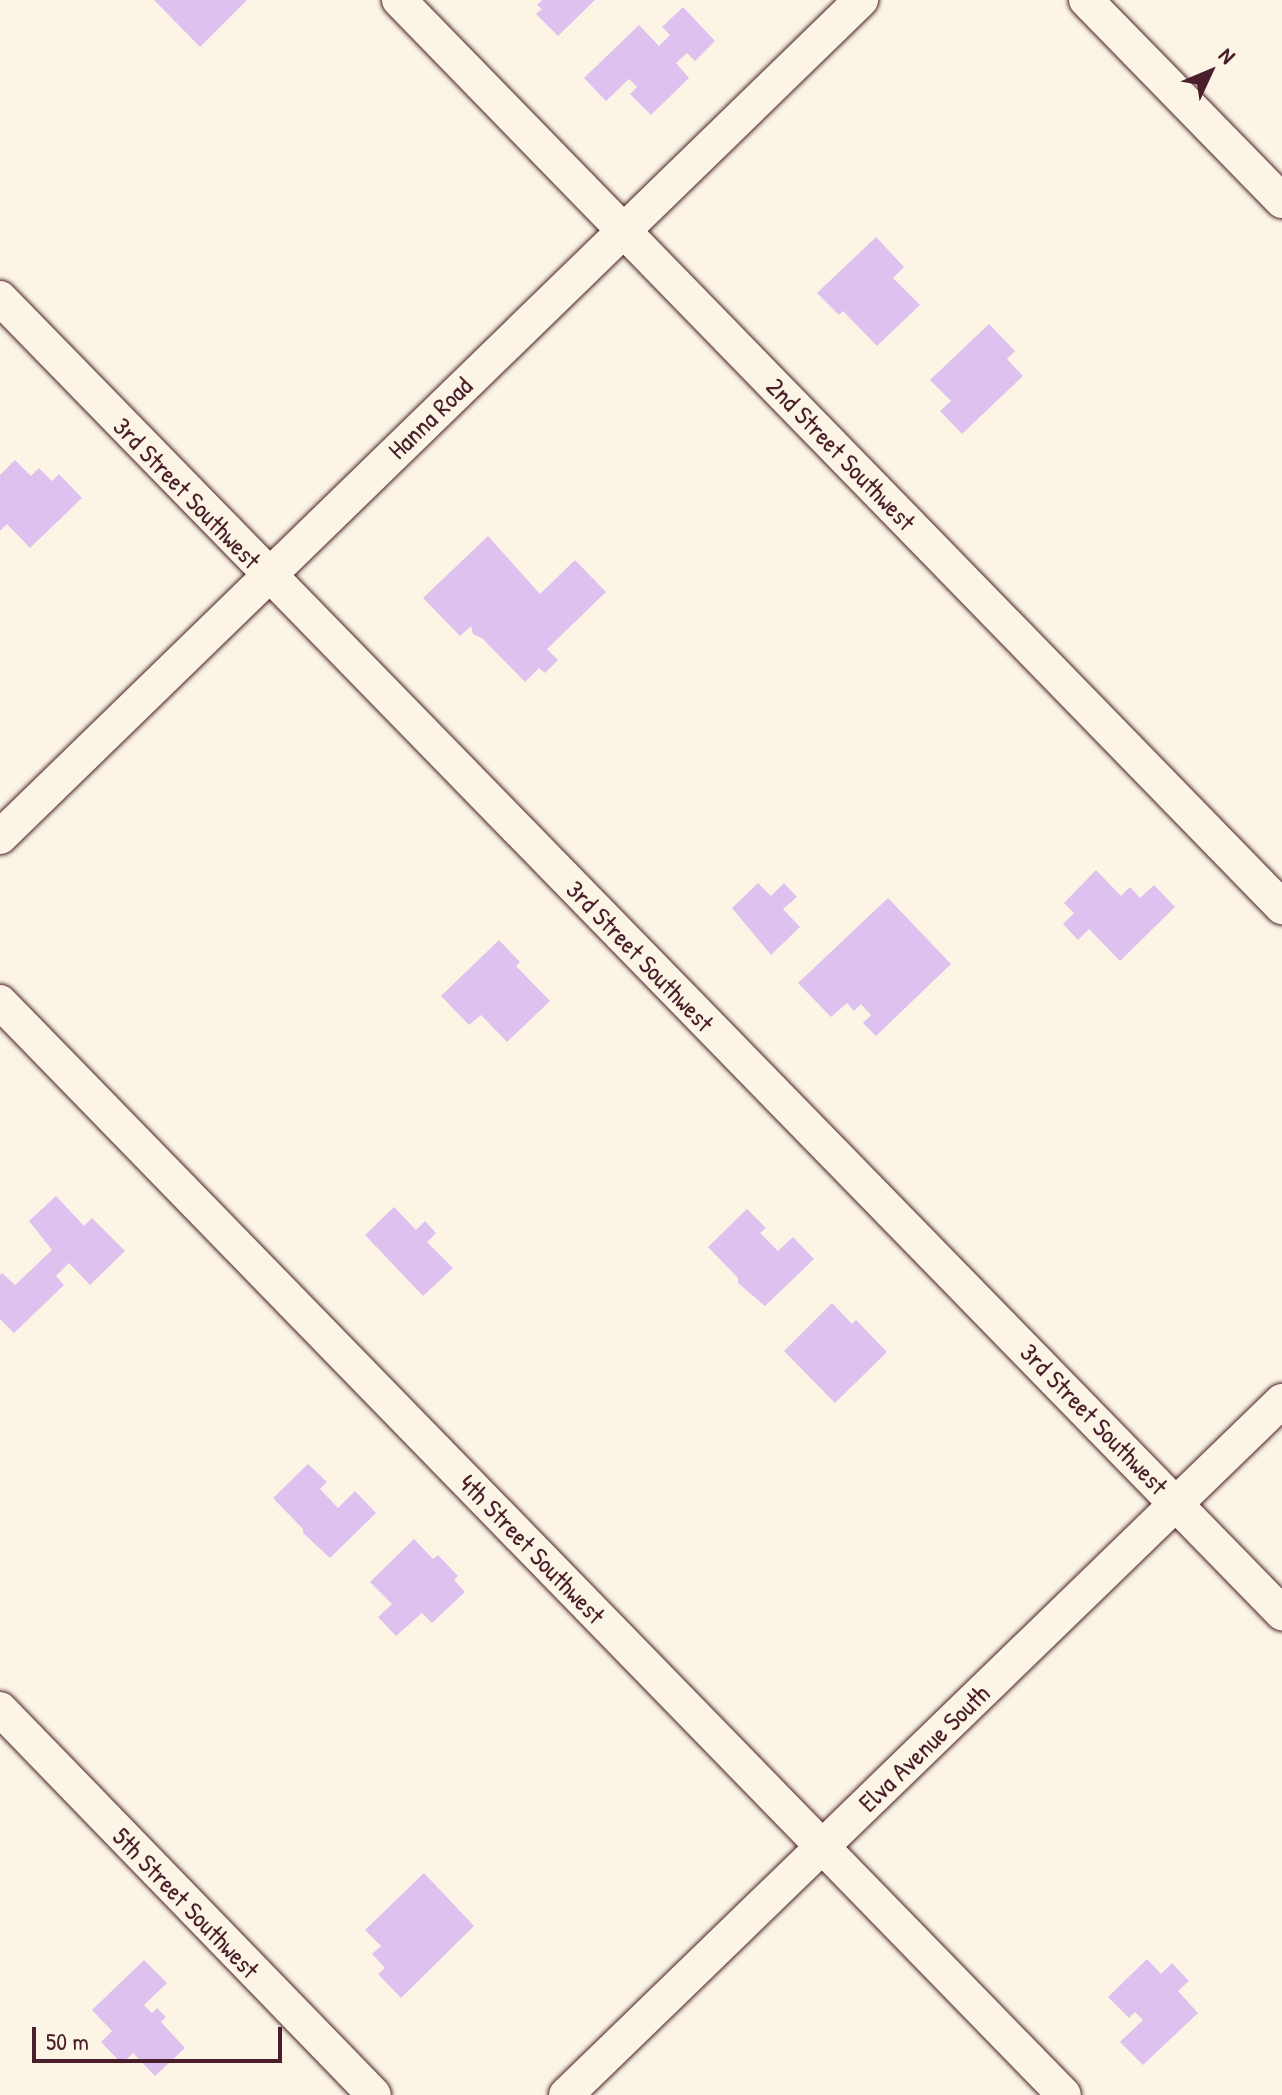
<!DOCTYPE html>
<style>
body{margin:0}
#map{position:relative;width:1282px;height:2095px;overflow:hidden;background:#fcf5e5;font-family:"Patrick Hand",sans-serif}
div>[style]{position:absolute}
.building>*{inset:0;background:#dfc1ef}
.roads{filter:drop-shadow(0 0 2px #4a1f2b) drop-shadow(0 0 2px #4a1f2b)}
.minor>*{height:34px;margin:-17px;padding:0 17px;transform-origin:17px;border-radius:17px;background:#fcf5e5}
span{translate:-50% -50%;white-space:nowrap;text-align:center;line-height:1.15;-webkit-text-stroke:7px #fcf5e5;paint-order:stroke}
.street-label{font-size:26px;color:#4a1f2b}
.north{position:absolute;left:1170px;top:32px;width:80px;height:80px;-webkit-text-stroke:6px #fcf5e5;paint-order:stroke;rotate:46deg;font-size:22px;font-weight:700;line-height:32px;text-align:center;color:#4a1f2b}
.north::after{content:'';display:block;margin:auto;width:28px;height:36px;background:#4a1f2b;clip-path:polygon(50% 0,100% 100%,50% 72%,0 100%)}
.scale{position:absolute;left:32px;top:2027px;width:250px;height:36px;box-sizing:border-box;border:4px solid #4a1f2b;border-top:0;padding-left:10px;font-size:24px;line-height:28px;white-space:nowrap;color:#4a1f2b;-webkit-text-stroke:6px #fcf5e5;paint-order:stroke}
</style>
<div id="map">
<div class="building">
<i style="clip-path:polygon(154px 0,247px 0,200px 47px)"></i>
<i style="clip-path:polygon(542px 0,595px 0,558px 36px,536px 14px,542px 9px,537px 5px)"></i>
<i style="clip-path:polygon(683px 7px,715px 41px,695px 61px,687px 53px,676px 63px,689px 78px,651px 115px,630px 94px,637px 87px,629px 79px,606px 101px,584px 78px,639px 25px,659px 46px,670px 35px,662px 27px)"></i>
<i style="clip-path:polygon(876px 237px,904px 267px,893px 278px,920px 305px,877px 346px,843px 311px,839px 315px,817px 293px)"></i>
<i style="clip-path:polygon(989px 324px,1015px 351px,1007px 359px,1023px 376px,962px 434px,940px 411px,951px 401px,930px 380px)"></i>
<i style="clip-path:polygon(15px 460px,31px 476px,39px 468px,52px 481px,59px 474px,82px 498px,30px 548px,7px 524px,0 531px,0 475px)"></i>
<i style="clip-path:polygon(488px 536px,540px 594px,575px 560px,606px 592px,547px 649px,558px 660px,545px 673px,539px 668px,525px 682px,483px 639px,473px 634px,471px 626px,460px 636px,423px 598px)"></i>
<i style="clip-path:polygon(1096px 870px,1121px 896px,1130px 887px,1140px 898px,1154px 885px,1175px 907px,1120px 961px,1089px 929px,1078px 940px,1063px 924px,1074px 913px,1064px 903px)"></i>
<i style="clip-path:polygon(758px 883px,771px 896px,784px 883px,797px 897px,783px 909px,800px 927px,771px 955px,732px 908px)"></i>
<i style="clip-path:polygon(888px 898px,951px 964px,876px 1036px,863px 1023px,871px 1015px,861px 1004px,854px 1011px,847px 1003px,831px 1017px,798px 983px)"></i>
<i style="clip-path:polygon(499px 940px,520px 962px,516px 966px,550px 1001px,507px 1042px,481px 1015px,469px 1025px,441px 996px)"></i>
<i style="clip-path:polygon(56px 1196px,84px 1226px,92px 1218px,125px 1251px,90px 1285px,69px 1263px,56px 1276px,64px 1285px,14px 1333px,0 1319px,0 1275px,2px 1273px,15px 1285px,52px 1250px,29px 1221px)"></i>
<i style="clip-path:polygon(394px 1207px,416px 1230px,425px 1221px,436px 1233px,427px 1242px,453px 1268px,423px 1296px,365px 1235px)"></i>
<i style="clip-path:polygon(747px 1209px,766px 1228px,760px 1233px,778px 1251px,793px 1237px,814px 1259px,765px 1306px,738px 1283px,738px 1278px,708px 1247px)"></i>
<i style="clip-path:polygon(832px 1303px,852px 1324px,856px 1320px,887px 1352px,835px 1403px,784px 1351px)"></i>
<i style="clip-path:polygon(308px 1464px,327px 1482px,320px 1489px,338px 1508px,355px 1491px,376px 1513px,330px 1558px,303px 1533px,303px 1529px,273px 1498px)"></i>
<i style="clip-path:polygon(414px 1539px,433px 1559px,438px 1555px,458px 1576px,454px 1580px,465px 1592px,432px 1623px,422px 1613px,396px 1636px,378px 1617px,392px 1604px,370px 1582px)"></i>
<i style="clip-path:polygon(424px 1873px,474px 1926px,401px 1998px,378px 1974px,385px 1968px,372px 1954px,381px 1946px,365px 1930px)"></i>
<i style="clip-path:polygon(1147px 1959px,1161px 1974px,1172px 1963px,1189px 1981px,1178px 1991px,1198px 2013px,1143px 2065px,1120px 2042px,1143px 2020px,1135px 2012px,1129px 2018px,1108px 1997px)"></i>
<i style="clip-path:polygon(144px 1960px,167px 1983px,144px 2005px,152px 2013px,157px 2008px,166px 2017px,161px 2022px,185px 2048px,155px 2076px,133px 2053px,122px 2064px,101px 2042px,112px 2031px,92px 2010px)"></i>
</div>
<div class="roads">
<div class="minor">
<i style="left:399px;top:0;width:1266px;rotate:45.77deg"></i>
<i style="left:1086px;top:0;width:281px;rotate:45.7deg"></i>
<i style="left:0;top:298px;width:1837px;rotate:45.73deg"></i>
<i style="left:0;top:837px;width:1201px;rotate:-44.19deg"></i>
<i style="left:0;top:1002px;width:1525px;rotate:45.77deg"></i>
<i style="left:0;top:1709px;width:537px;rotate:45.9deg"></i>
<i style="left:566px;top:2095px;width:997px;rotate:-44.11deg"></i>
</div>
</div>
<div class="street-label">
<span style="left:430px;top:418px;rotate:-44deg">Hanna Road</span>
<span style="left:841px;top:454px;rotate:46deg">2nd Street Southwest</span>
<span style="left:187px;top:493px;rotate:46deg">3rd Street Southwest</span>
<span style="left:640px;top:956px;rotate:46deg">3rd Street Southwest</span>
<span style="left:1094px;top:1419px;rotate:46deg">3rd Street Southwest</span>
<span style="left:532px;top:1549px;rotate:46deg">4th Street Southwest</span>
<span style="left:924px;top:1748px;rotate:-44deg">Elva Avenue South</span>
<span style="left:186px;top:1903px;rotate:46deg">5th Street Southwest</span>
</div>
<div class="north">N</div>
<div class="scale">50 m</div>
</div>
